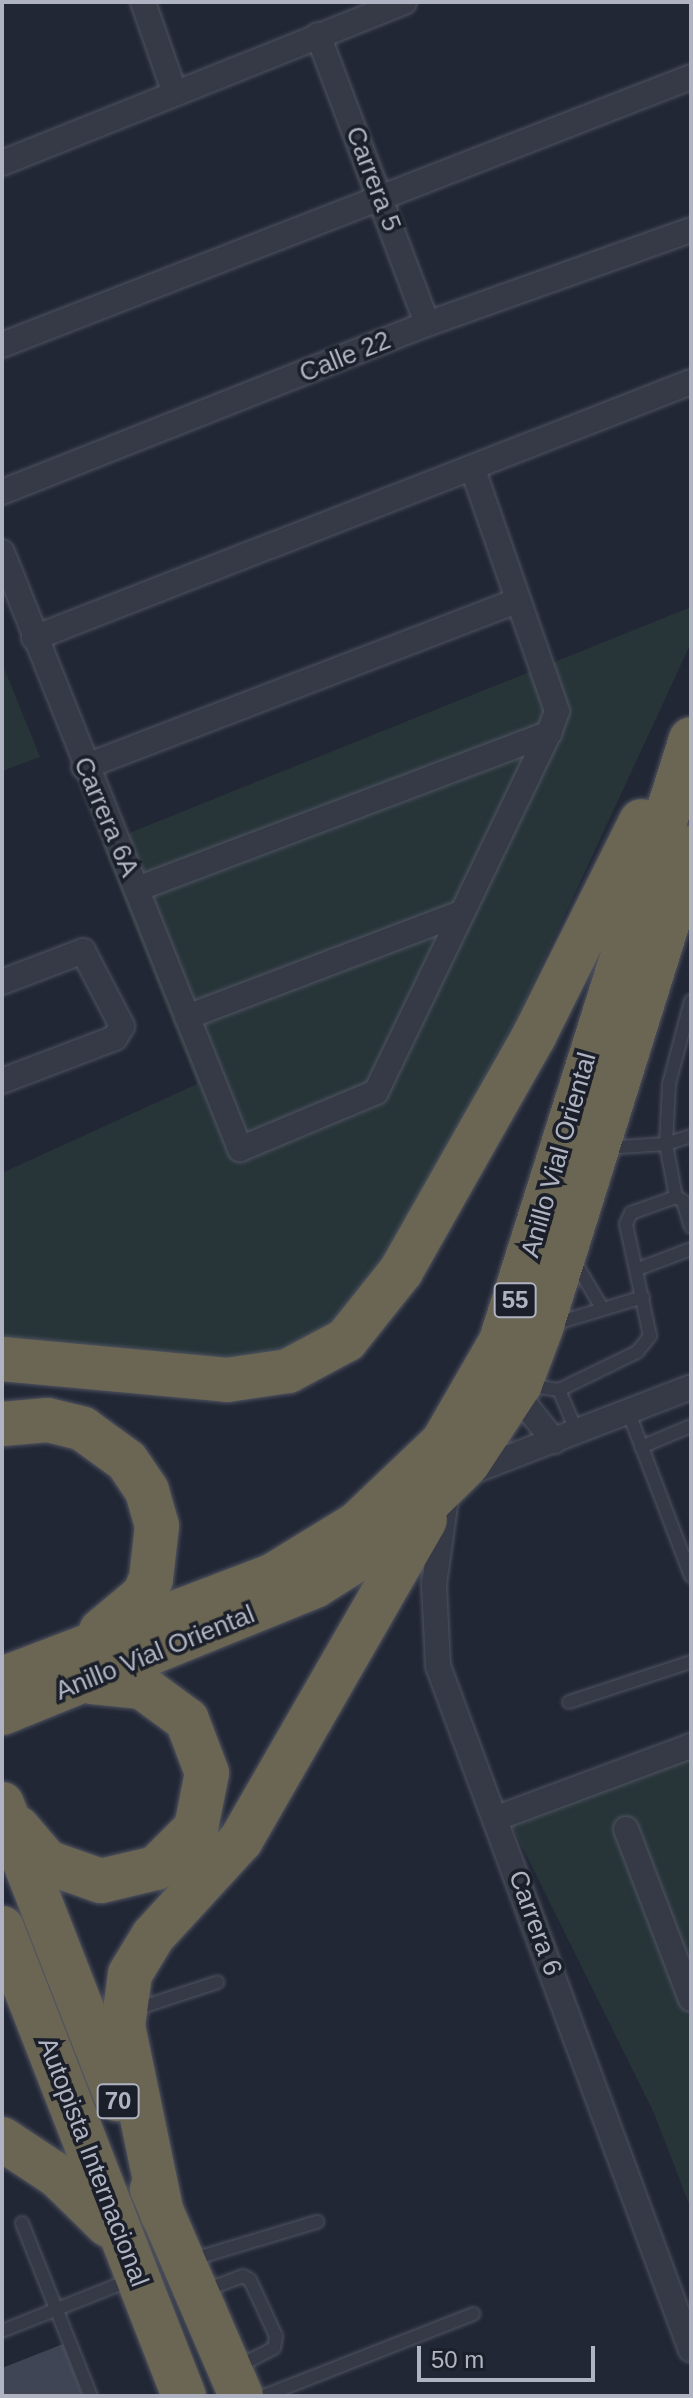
<!DOCTYPE html>
<style>
body{margin:0}
#map{position:relative;width:693px;height:2398px;overflow:hidden;background:#222735;font-family:Arial,sans-serif}
div>[style]{position:absolute}
.green>*{inset:0;background:#273539}
.building>*{inset:0;background:#3f4555}
.roads{filter:drop-shadow(0 0 2px #505461) drop-shadow(0 0 2px #505461)}
.lane>*{height:12px;margin:-6px;padding:0 6px;transform-origin:6px;border-radius:6px;background:#363a46}
.street>*{height:24px;margin:-12px;padding:0 12px;transform-origin:12px;border-radius:12px;background:#363a46}
.highway>*{height:44px;margin:-22px;padding:0 22px;transform-origin:22px;border-radius:22px;background:#6b6653}
span{translate:-50% -50%;white-space:nowrap;text-align:center;line-height:1.15;-webkit-text-stroke:7px #1b1f2a;paint-order:stroke}
.shield-label span{padding:2px 6px;background:#1b1f2a;border:2px solid;border-radius:6px;-webkit-text-stroke-width:0}
.shield-label{font-size:24px;color:#b0b4c2;font-weight:700}
.street-label{font-size:26px;color:#b0b4c2}
.frame{position:absolute;inset:0;border:4px solid #b0b4c2;pointer-events:none}
.scale{position:absolute;left:417px;top:2346px;width:178px;height:36px;box-sizing:border-box;border:4px solid #b0b4c2;border-top:0;padding-left:10px;font-size:24px;line-height:28px;white-space:nowrap;color:#b0b4c2;-webkit-text-stroke:6px #1b1f2a;paint-order:stroke}
</style>
<div id="map">
<div class="green">
<i style="clip-path:polygon(691px 607px,691px 643px,518px 1016px,346px 1330px,262px 1366px,2px 1342px,2px 1173px,197px 1084px,102px 844px)"></i>
<i style="clip-path:polygon(2px 663px,40px 757px,2px 771px)"></i>
<i style="clip-path:polygon(691px 1757px,691px 2209px,654px 2113px,509px 1820px)"></i>
</div>
<div class="building">
<i style="clip-path:polygon(63px 2344px,83px 2396px,2px 2396px,2px 2368px)"></i>
</div>
<div class="roads">
<div class="lane">
<i style="left:605px;top:1148px;width:61px;rotate:-3.8deg"></i>
<i style="left:666px;top:1144px;width:60px;rotate:-87.1deg"></i>
<i style="left:669px;top:1084px;width:86px;rotate:-75.2deg"></i>
<i style="left:676px;top:1197px;width:54px;rotate:-100.7deg"></i>
<i style="left:666px;top:1144px;width:26px;rotate:-18deg"></i>
<i style="left:573px;top:1259px;width:57px;rotate:59.4deg"></i>
<i style="left:638px;top:1269px;width:57px;rotate:-20.7deg"></i>
<i style="left:554px;top:1324px;width:93px;rotate:-16.9deg"></i>
<i style="left:527px;top:1385px;width:32px;rotate:9deg"></i>
<i style="left:559px;top:1390px;width:87px;rotate:-26deg"></i>
<i style="left:637px;top:1352px;width:21px;rotate:-51deg"></i>
<i style="left:650px;top:1336px;width:115px;rotate:-102.1deg"></i>
<i style="left:626px;top:1224px;width:12px;rotate:-66deg"></i>
<i style="left:631px;top:1213px;width:48px;rotate:-19.6deg"></i>
<i style="left:676px;top:1197px;width:8px;rotate:30deg"></i>
<i style="left:683px;top:1201px;width:27px;rotate:73deg"></i>
<i style="left:559px;top:1390px;width:46px;rotate:66.8deg"></i>
<i style="left:628px;top:1411px;width:177px;rotate:69.1deg"></i>
<i style="left:641px;top:1447px;width:54px;rotate:-22.8deg"></i>
<i style="left:569px;top:1702px;width:128px;rotate:-18.2deg"></i>
<i style="left:133px;top:2010px;width:89px;rotate:-18.2deg"></i>
<i style="left:22px;top:2223px;width:186px;rotate:68.3deg"></i>
<i style="left:190px;top:2260px;width:133px;rotate:-16.7deg"></i>
<i style="left:203px;top:2291px;width:43px;rotate:-20.6deg"></i>
<i style="left:243px;top:2276px;width:8px;rotate:30deg"></i>
<i style="left:250px;top:2280px;width:62px;rotate:65.1deg"></i>
<i style="left:276px;top:2336px;width:12px;rotate:99deg"></i>
<i style="left:274px;top:2348px;width:42px;rotate:152.8deg"></i>
<i style="left:2px;top:2331px;width:141px;rotate:-21.7deg"></i>
<i style="left:264px;top:2396px;width:225px;rotate:-21.4deg"></i>
</div>
<div class="street">
<i style="left:143px;top:2px;width:94px;rotate:70.8deg"></i>
<i style="left:318px;top:35px;width:309px;rotate:69.3deg"></i>
<i style="left:2px;top:163px;width:433px;rotate:-21.8deg"></i>
<i style="left:2px;top:345px;width:739px;rotate:-21.25deg"></i>
<i style="left:2px;top:492px;width:457px;rotate:-21.6deg"></i>
<i style="left:427px;top:324px;width:280px;rotate:-19.6deg"></i>
<i style="left:2px;top:552px;width:643px;rotate:68.26deg"></i>
<i style="left:240px;top:1149px;width:147px;rotate:-22.7deg"></i>
<i style="left:376px;top:1092px;width:399px;rotate:-64.3deg"></i>
<i style="left:549px;top:733px;width:23px;rotate:-70deg"></i>
<i style="left:557px;top:711px;width:253px;rotate:-109.2deg"></i>
<i style="left:34px;top:638px;width:705px;rotate:-21.29deg"></i>
<i style="left:84px;top:767px;width:464px;rotate:-21deg"></i>
<i style="left:137px;top:889px;width:441px;rotate:-20.7deg"></i>
<i style="left:2px;top:982px;width:87px;rotate:-20.9deg"></i>
<i style="left:83px;top:951px;width:85px;rotate:62.5deg"></i>
<i style="left:122px;top:1026px;width:14px;rotate:120deg"></i>
<i style="left:115px;top:1038px;width:121px;rotate:159.2deg"></i>
<i style="left:187px;top:1017px;width:293px;rotate:-20.8deg"></i>
<i style="left:515px;top:1392px;width:63px;rotate:51.5deg"></i>
<i style="left:466px;top:1474px;width:241px;rotate:-21.1deg"></i>
<i style="left:445px;top:1506px;width:79px;rotate:98deg"></i>
<i style="left:434px;top:1584px;width:82px;rotate:87.2deg"></i>
<i style="left:438px;top:1666px;width:729px;rotate:69.7deg"></i>
<i style="left:497px;top:1818px;width:207px;rotate:-20.4deg"></i>
<i style="left:626px;top:1829px;width:182px;rotate:69.1deg"></i>
</div>
<div class="highway">
<i style="left:2px;top:1359px;width:226px;rotate:5.3deg"></i>
<i style="left:227px;top:1380px;width:62px;rotate:-8.4deg"></i>
<i style="left:288px;top:1371px;width:66px;rotate:-28.1deg"></i>
<i style="left:346px;top:1340px;width:88px;rotate:-51.4deg"></i>
<i style="left:401px;top:1271px;width:270px;rotate:-60.5deg"></i>
<i style="left:534px;top:1036px;width:240px;rotate:-63.5deg"></i>
<i style="left:2px;top:1424px;width:46px;rotate:-5deg"></i>
<i style="left:48px;top:1420px;width:36px;rotate:14deg"></i>
<i style="left:83px;top:1429px;width:54px;rotate:36deg"></i>
<i style="left:127px;top:1461px;width:36px;rotate:56deg"></i>
<i style="left:147px;top:1491px;width:36px;rotate:74deg"></i>
<i style="left:157px;top:1526px;width:53px;rotate:96.5deg"></i>
<i style="left:151px;top:1579px;width:17px;rotate:114deg"></i>
<i style="left:144px;top:1595px;width:56px;rotate:140.1deg"></i>
<i style="left:2px;top:1679px;width:289px;rotate:-20.9deg"></i>
<i style="left:272px;top:1576px;width:100px;rotate:-31.5deg"></i>
<i style="left:357px;top:1524px;width:119px;rotate:-43.6deg"></i>
<i style="left:443px;top:1442px;width:116px;rotate:-60.1deg"></i>
<i style="left:501px;top:1341px;width:631px;rotate:-72.48deg"></i>
<i style="left:2px;top:1713px;width:338px;rotate:-22.1deg"></i>
<i style="left:315px;top:1586px;width:93px;rotate:-32.3deg"></i>
<i style="left:394px;top:1536px;width:104px;rotate:-44.6deg"></i>
<i style="left:468px;top:1463px;width:95px;rotate:-56.6deg"></i>
<i style="left:520px;top:1384px;width:60px;rotate:-69.4deg"></i>
<i style="left:541px;top:1328px;width:503px;rotate:-72.65deg"></i>
<i style="left:2px;top:1804px;width:317px;rotate:68.7deg"></i>
<i style="left:18px;top:1828px;width:45px;rotate:49.5deg"></i>
<i style="left:47px;top:1862px;width:57px;rotate:19.4deg"></i>
<i style="left:101px;top:1881px;width:57px;rotate:-13.3deg"></i>
<i style="left:156px;top:1868px;width:57px;rotate:-45deg"></i>
<i style="left:196px;top:1828px;width:56px;rotate:-78.7deg"></i>
<i style="left:207px;top:1773px;width:57px;rotate:-110.7deg"></i>
<i style="left:187px;top:1720px;width:56px;rotate:-143.7deg"></i>
<i style="left:142px;top:1687px;width:50px;rotate:-174.3deg"></i>
<i style="left:2px;top:1928px;width:502px;rotate:68.75deg"></i>
<i style="left:2px;top:2139px;width:67px;rotate:33.5deg"></i>
<i style="left:58px;top:2176px;width:70px;rotate:44.4deg"></i>
<i style="left:152px;top:2189px;width:225px;rotate:66.7deg"></i>
<i style="left:162px;top:2214px;width:192px;rotate:-101.7deg"></i>
<i style="left:123px;top:2026px;width:52px;rotate:-82.3deg"></i>
<i style="left:130px;top:1974px;width:44px;rotate:-58.8deg"></i>
<i style="left:153px;top:1936px;width:130px;rotate:-47.5deg"></i>
<i style="left:241px;top:1840px;width:369px;rotate:-60.1deg"></i>
</div>
</div>
<div class="shield-label">
<span style="left:515px;top:1300px">55</span>
<span style="left:118px;top:2101px">70</span>
</div>
<div class="street-label">
<span style="left:373px;top:179px;rotate:69deg">Carrera 5</span>
<span style="left:345px;top:357px;rotate:-22deg">Calle 22</span>
<span style="left:106px;top:817px;rotate:67deg">Carrera 6A</span>
<span style="left:559px;top:1155px;rotate:-74deg">Anillo Vial Oriental</span>
<span style="left:155px;top:1653px;rotate:-22deg">Anillo Vial Oriental</span>
<span style="left:535px;top:1923px;rotate:70deg">Carrera 6</span>
<span style="left:93px;top:2162px;rotate:69deg">Autopista Internacional</span>
</div>
<div class="frame"></div>
<div class="scale">50 m</div>
</div>
